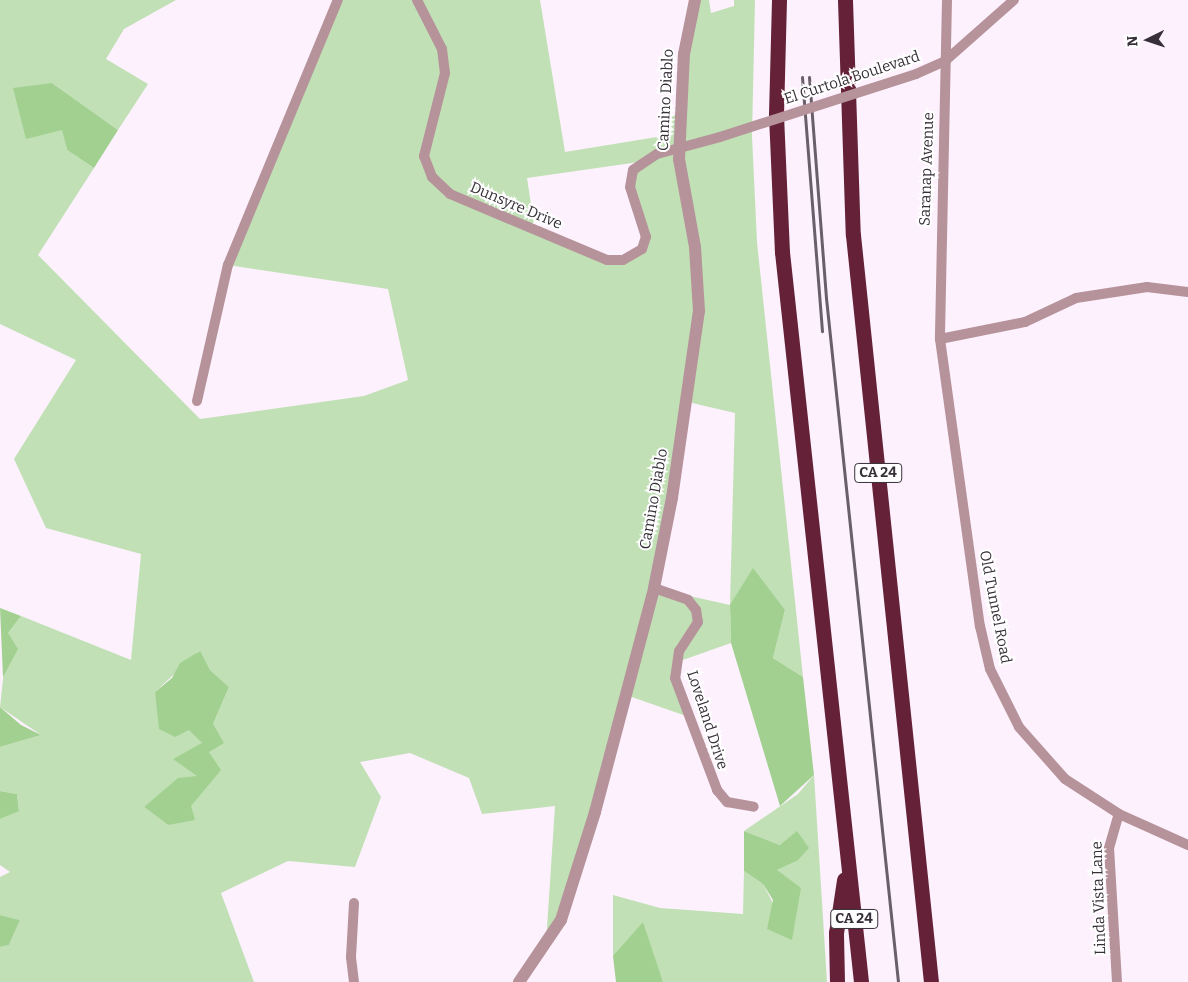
<!DOCTYPE html>
<style>
body{margin:0}
#map{position:relative;width:1188px;height:982px;overflow:hidden;background:#fdf1fd;font-family:Bitter,serif}
div>[style]{position:absolute}
.green>*{inset:0;background:#c1e0b5}
.forest>*{inset:0;background:#a2d090}
.minor>*{height:10px;margin:-5px;padding:0 5px;transform-origin:5px;border-radius:5px;background:#b6929a}
.tertiary>*{height:12px;margin:-6px;padding:0 6px;transform-origin:6px;border-radius:6px;background:#b6929a}
.motorway>*{height:15px;margin:-7.5px;padding:0 7.5px;transform-origin:7.5px;border-radius:7.5px;background:#642137}
.rail>*{height:3px;margin:-1.5px;padding:0 1.5px;transform-origin:1.5px;border-radius:1.5px;background:#685f68}
.minor-bridge>*{height:10px;margin:-5px;padding:0 5px;transform-origin:5px;border-radius:5px;background:#b6929a}
span{translate:-50% -50%;white-space:nowrap;text-align:center;line-height:1.15;-webkit-text-stroke:4px #fff;paint-order:stroke}
.shield-label span{padding:1px 4px;background:#fff;border:1px solid;border-radius:4px;-webkit-text-stroke-width:0}
.shield-label{font-size:14px;color:#373038;font-weight:700}
.street-label{font-size:15px;color:#373038}
.north{position:absolute;left:1123px;top:15px;width:50px;height:50px;-webkit-text-stroke:4px #fff;paint-order:stroke;rotate:266deg;font-size:14px;font-weight:700;line-height:20px;text-align:center;color:#373038}
.north::after{content:'';display:block;margin:auto;width:18px;height:22px;background:#373038;clip-path:polygon(50% 0,100% 100%,50% 72%,0 100%)}
</style>
<div id="map">
<div class="green">
<i style="clip-path:polygon(evenodd,0 0,176px 0,124px 29px,106px 59px,148px 84px,118px 130px,52px 83px,67px 150px,94px 168px,38px 255px,200px 419px,364px 396px,408px 380px,388px 289px,228px 265px,338px 0,540px 0,565px 152px,663px 136px,661px 116px,681px 115px,695px 0,709px 0,711px 13px,734px 6px,734px 0,755px 0,752px 136px,757px 242px,803px 677px,773px 658px,785px 610px,730px 605px,731px 643px,680px 661px,675px 678px,689px 717px,626px 695px,595px 812px,546px 943px,555px 806px,482px 814px,469px 778px,410px 753px,360px 762px,381px 797px,355px 867px,288px 861px,221px 893px,254px 982px,0 982px,0 947px,9px 945px,20px 920px,0 915px,0 877px,10px 872px,0 865px,0 819px,19px 810px,17px 794px,0 791px,0 747px,41px 735px,0 707px,8px 633px,21px 616px,131px 660px,141px 554px,46px 528px,14px 459px,76px 360px,0 324px,0 0,639px 162px,630px 187px,646px 236px,642px 249px,607px 260px,535px 230px,527px 178px,639px 162px,0 0,688px 402px,735px 413px,730px 605px,654px 588px,688px 402px,0 0,199px 651px,210px 670px,229px 687px,213px 724px,209px 752px,220px 770px,168px 825px,144px 807px,198px 776px,202px 743px,155px 692px,199px 651px)"></i>
<i style="clip-path:polygon(814px 775px,827px 982px,663px 982px,654px 959px,613px 956px,613px 895px,660px 908px,743px 914px,744px 871px,763px 884px,792px 940px,777px 870px,797px 861px,780px 845px,744px 831px,798px 794px)"></i>
</div>
<div class="forest">
<i style="clip-path:polygon(52px 83px,118px 130px,94px 168px,67px 150px,62px 130px,26px 139px,13px 88px)"></i>
<i style="clip-path:polygon(753px 568px,785px 610px,773px 658px,803px 677px,814px 775px,780px 806px,731px 643px,730px 605px)"></i>
<i style="clip-path:polygon(0 608px,21px 616px,8px 633px,18px 649px,3px 677px)"></i>
<i style="clip-path:polygon(200px 651px,210px 670px,229px 687px,213px 724px,224px 743px,209px 752px,221px 770px,191px 806px,195px 820px,168px 825px,144px 807px,178px 778px,197px 776px,173px 759px,202px 743px,189px 730px,175px 737px,159px 729px,155px 692px,172px 678px,180px 663px)"></i>
<i style="clip-path:polygon(0 707px,21px 725px,41px 735px,0 747px)"></i>
<i style="clip-path:polygon(0 791px,17px 794px,19px 811px,0 819px)"></i>
<i style="clip-path:polygon(744px 831px,780px 845px,797px 831px,809px 848px,797px 861px,777px 870px,801px 888px,792px 940px,767px 929px,773px 900px,763px 884px,744px 871px)"></i>
<i style="clip-path:polygon(0 915px,20px 920px,9px 945px,0 947px)"></i>
<i style="clip-path:polygon(643px 922px,663px 982px,616px 982px,613px 956px)"></i>
</div>
<div class="minor">
<i style="left:417px;top:0;width:55px;rotate:63deg"></i>
<i style="left:442px;top:49px;width:24px;rotate:83deg"></i>
<i style="left:445px;top:73px;width:86px;rotate:104.2deg"></i>
<i style="left:424px;top:156px;width:22px;rotate:69deg"></i>
<i style="left:432px;top:177px;width:25px;rotate:43deg"></i>
<i style="left:450px;top:194px;width:170px;rotate:22.8deg"></i>
<i style="left:607px;top:260px;width:16px"></i>
<i style="left:623px;top:260px;width:22px;rotate:-30deg"></i>
<i style="left:642px;top:249px;width:13px;rotate:-72deg"></i>
<i style="left:646px;top:237px;width:52px;rotate:-107.7deg"></i>
<i style="left:630px;top:187px;width:17px;rotate:-80deg"></i>
<i style="left:633px;top:170px;width:29px;rotate:-34deg"></i>
<i style="left:657px;top:154px;width:65px;rotate:-15.1deg"></i>
<i style="left:947px;top:0;width:339px;rotate:91.2deg"></i>
<i style="left:940px;top:339px;width:290px;rotate:82.1deg"></i>
<i style="left:980px;top:626px;width:44px;rotate:76.9deg"></i>
<i style="left:990px;top:669px;width:65px;rotate:63.4deg"></i>
<i style="left:1019px;top:727px;width:69px;rotate:48.5deg"></i>
<i style="left:1065px;top:779px;width:64px;rotate:32.9deg"></i>
<i style="left:1119px;top:814px;width:76px;rotate:24.2deg"></i>
<i style="left:916px;top:74px;width:32px;rotate:-24deg"></i>
<i style="left:945px;top:61px;width:92px;rotate:-41.5deg"></i>
<i style="left:940px;top:339px;width:87px;rotate:-11.3deg"></i>
<i style="left:1025px;top:322px;width:56px;rotate:-25.2deg"></i>
<i style="left:1076px;top:298px;width:72px;rotate:-8.8deg"></i>
<i style="left:1147px;top:287px;width:41px;rotate:7deg"></i>
<i style="left:197px;top:401px;width:139px;rotate:-77.2deg"></i>
<i style="left:228px;top:265px;width:287px;rotate:-67.5deg"></i>
<i style="left:654px;top:588px;width:36px;rotate:19deg"></i>
<i style="left:688px;top:600px;width:13px;rotate:51deg"></i>
<i style="left:696px;top:610px;width:12px;rotate:81deg"></i>
<i style="left:698px;top:622px;width:35px;rotate:123deg"></i>
<i style="left:679px;top:651px;width:27px;rotate:98deg"></i>
<i style="left:675px;top:678px;width:120px;rotate:69.4deg"></i>
<i style="left:717px;top:790px;width:16px;rotate:50deg"></i>
<i style="left:727px;top:802px;width:27px;rotate:10deg"></i>
<i style="left:354px;top:982px;width:25px;rotate:-97deg"></i>
<i style="left:351px;top:957px;width:54px;rotate:-86.8deg"></i>
<i style="left:1117px;top:982px;width:134px;rotate:-93.4deg"></i>
<i style="left:1109px;top:848px;width:35px;rotate:-74deg"></i>
</div>
<div class="tertiary">
<i style="left:519px;top:982px;width:75px;rotate:-55.9deg"></i>
<i style="left:561px;top:920px;width:113px;rotate:-72.5deg"></i>
<i style="left:595px;top:812px;width:232px;rotate:-75.2deg"></i>
<i style="left:654px;top:588px;width:92px;rotate:-78.7deg"></i>
<i style="left:672px;top:498px;width:189px;rotate:-81.8deg"></i>
<i style="left:699px;top:311px;width:64px;rotate:-93.6deg"></i>
<i style="left:695px;top:247px;width:89px;rotate:-100.3deg"></i>
<i style="left:679px;top:159px;width:105px;rotate:-87.3deg"></i>
<i style="left:684px;top:54px;width:55px;rotate:-78.5deg"></i>
</div>
<div class="motorway">
<i style="left:779px;top:0;width:115px;rotate:91.5deg"></i>
<i style="left:776px;top:115px;width:137px;rotate:87.5deg"></i>
<i style="left:782px;top:252px;width:734px;rotate:83.82deg"></i>
<i style="left:845px;top:0;width:235px;rotate:88.1deg"></i>
<i style="left:853px;top:235px;width:751px;rotate:84.04deg"></i>
<i style="left:837px;top:982px;width:49px;rotate:-91.2deg"></i>
<i style="left:836px;top:933px;width:54px;rotate:-81.4deg"></i>
</div>
<div class="rail">
<i style="left:802px;top:77px;width:255px;rotate:85.5deg"></i>
<i style="left:809px;top:77px;width:222px;rotate:85.6deg"></i>
<i style="left:826px;top:298px;width:688px;rotate:83.99deg"></i>
</div>
<div class="minor-bridge">
<i style="left:720px;top:137px;width:206px;rotate:-17.8deg"></i>
</div>
<div class="shield-label">
<span style="left:878px;top:473px">CA 24</span>
<span style="left:854px;top:919px">CA 24</span>
</div>
<div class="street-label">
<span style="left:852px;top:78px;rotate:-18deg">El Curtola Boulevard</span>
<span style="left:666px;top:100px;rotate:-87deg">Camino Diablo</span>
<span style="left:927px;top:169px;rotate:-88deg">Saranap Avenue</span>
<span style="left:516px;top:206px;rotate:23deg">Dunsyre Drive</span>
<span style="left:654px;top:499px;rotate:-80deg">Camino Diablo</span>
<span style="left:995px;top:607px;rotate:79deg">Old Tunnel Road</span>
<span style="left:707px;top:720px;rotate:72deg">Loveland Drive</span>
<span style="left:1099px;top:898px;rotate:-92deg">Linda Vista Lane</span>
</div>
<div class="north">N</div>
</div>
